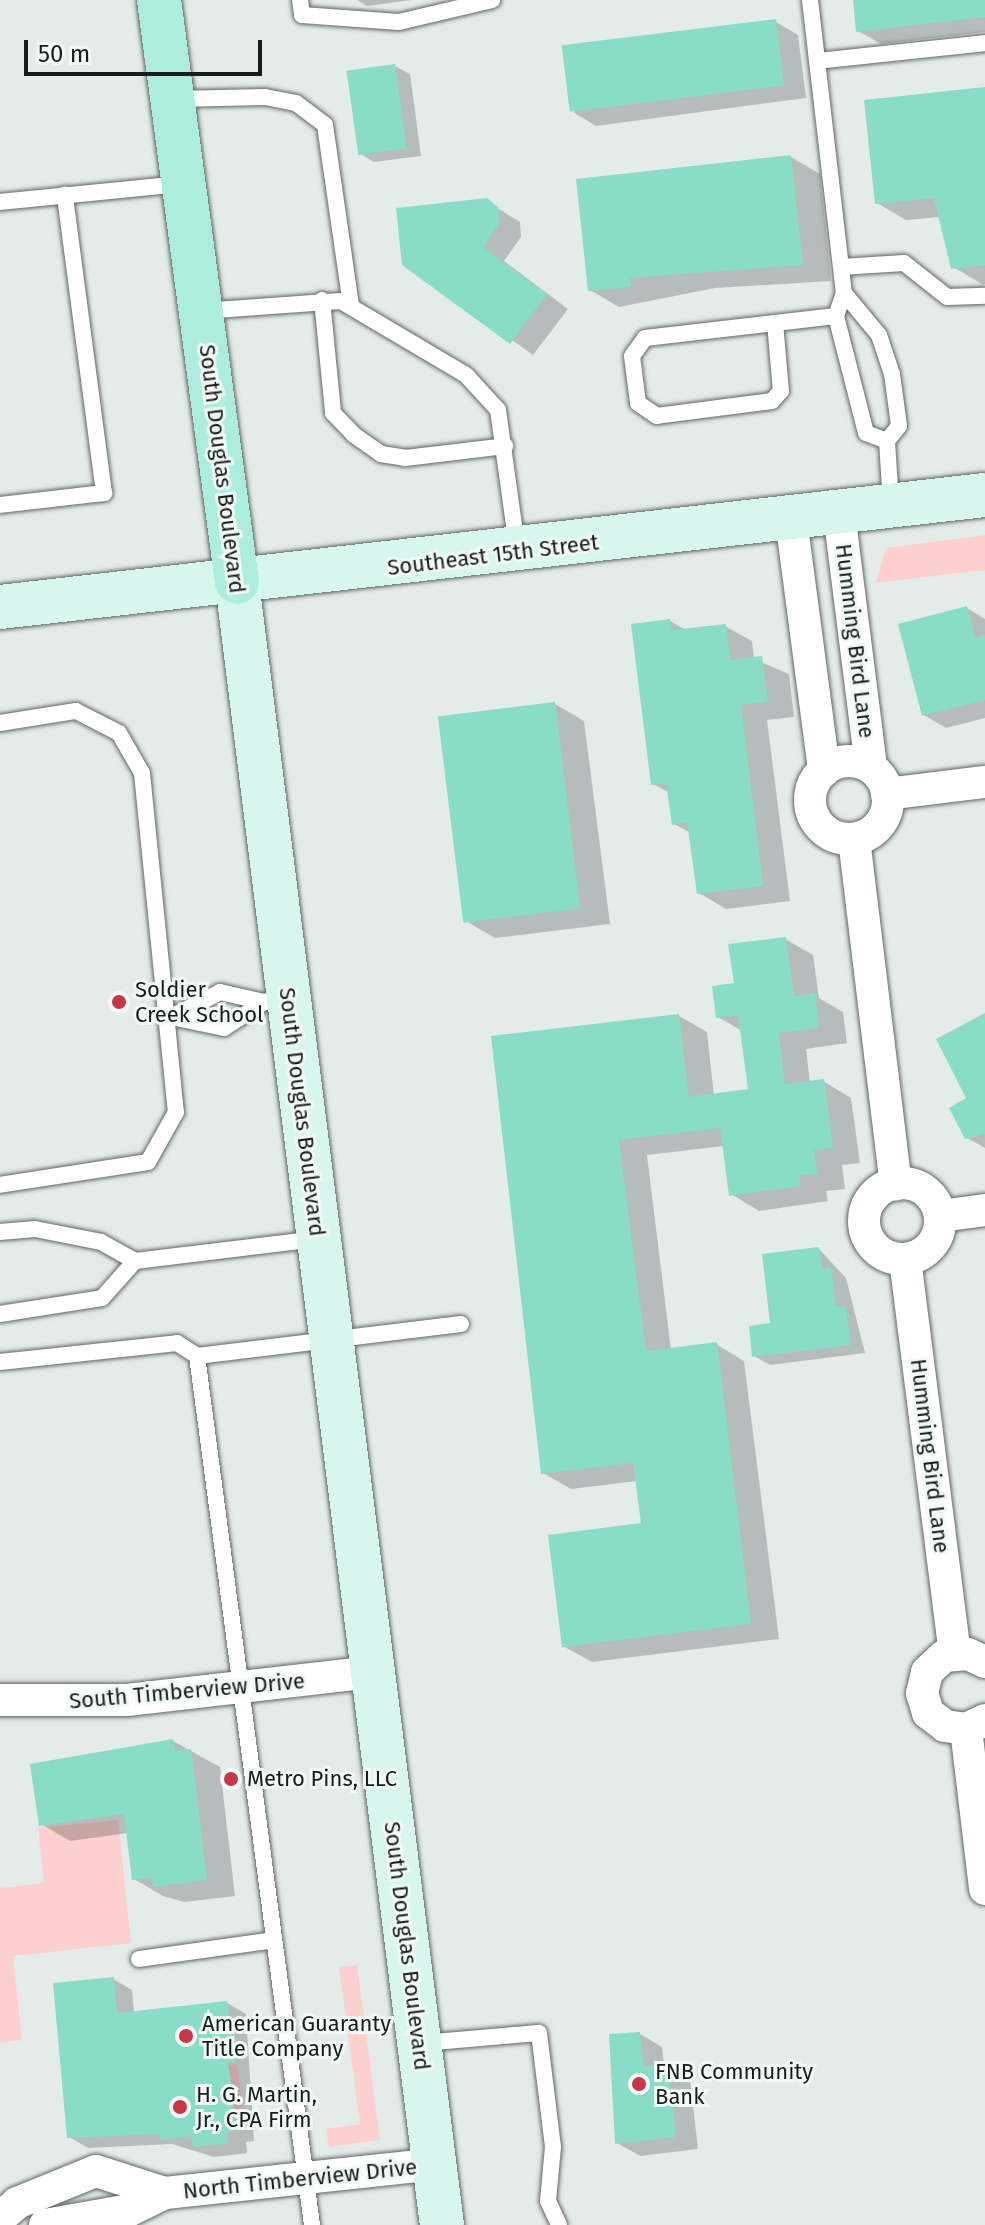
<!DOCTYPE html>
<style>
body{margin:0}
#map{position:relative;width:985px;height:2225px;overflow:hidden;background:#e4ecea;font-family:"Fira Sans",sans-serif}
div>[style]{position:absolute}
.green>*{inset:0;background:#fbd0cf}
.shadow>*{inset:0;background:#0003}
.building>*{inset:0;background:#89dcc8;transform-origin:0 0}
.roads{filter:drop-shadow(0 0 2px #606764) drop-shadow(0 0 2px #606764)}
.service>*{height:16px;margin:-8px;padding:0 8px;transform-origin:8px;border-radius:8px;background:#fff}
.minor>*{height:32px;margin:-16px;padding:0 16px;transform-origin:16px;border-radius:16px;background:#fff}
.minor>.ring{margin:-16px;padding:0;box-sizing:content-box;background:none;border:32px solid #fff;border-radius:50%}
.secondary>*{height:44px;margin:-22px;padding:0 22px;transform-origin:22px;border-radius:22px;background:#d6f6ee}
.primary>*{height:44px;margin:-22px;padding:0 22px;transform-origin:22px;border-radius:22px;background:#adedde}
.dots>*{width:22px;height:22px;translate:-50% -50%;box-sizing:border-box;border:4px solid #f1f9f7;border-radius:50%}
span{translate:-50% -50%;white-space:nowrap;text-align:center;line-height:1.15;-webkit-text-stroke:6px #f1f9f7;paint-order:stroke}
.street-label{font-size:22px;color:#1a1c1c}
.poi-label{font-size:22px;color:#1a1c1c}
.left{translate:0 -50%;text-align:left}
.scale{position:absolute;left:24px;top:40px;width:238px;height:36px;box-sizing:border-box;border:4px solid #1a1c1c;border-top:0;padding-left:10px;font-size:24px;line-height:28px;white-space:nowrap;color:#1a1c1c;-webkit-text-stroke:6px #f1f9f7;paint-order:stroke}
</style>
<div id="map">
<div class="green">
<i style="clip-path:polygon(985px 535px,985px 570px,876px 583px,886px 548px)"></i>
<i style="clip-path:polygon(118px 1820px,131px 1943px,13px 1956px,22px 2040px,0 2043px,0 1888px,44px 1883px,38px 1828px)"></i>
<i style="clip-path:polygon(357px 1965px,380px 2140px,329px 2147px,326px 2129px,360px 2124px,339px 1967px)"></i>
<i style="clip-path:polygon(237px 2064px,245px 2125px,237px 2126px,230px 2074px,215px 2076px,215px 2067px)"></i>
</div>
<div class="shadow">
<i style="clip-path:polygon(357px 0,412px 0,367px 6px)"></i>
<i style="clip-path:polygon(855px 0,985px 0,985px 32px,881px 44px,858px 31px)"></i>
<i style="clip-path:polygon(776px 22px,798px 35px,806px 98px,596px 126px,573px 112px)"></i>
<i style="clip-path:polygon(395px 66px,410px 74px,421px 156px,374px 162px,359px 153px)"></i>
<i style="clip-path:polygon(985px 89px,985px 284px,982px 284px,953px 267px,940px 217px,906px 220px,877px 203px)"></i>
<i style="clip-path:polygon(791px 157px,820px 174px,831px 281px,715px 288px,619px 307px,590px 290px)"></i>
<i style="clip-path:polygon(486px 201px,520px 222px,521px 237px,504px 261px,568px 309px,533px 355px,404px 264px)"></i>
<i style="clip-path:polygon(967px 608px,985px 619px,985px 718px,946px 728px,924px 715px)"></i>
<i style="clip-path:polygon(670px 621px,686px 630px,725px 626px,752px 641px,754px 659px,789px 674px,794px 717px,767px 720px,790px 901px,726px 909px,699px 893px,691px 833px,674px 824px,670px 793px,653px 784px)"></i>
<i style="clip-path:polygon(555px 704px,584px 721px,610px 924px,495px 938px,466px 921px)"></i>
<i style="clip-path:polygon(785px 939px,813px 955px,819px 998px,843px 1012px,847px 1043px,806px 1049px,810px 1083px,823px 1081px,851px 1098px,860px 1163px,842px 1165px,845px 1189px,826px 1191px,828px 1201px,759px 1211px,731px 1194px,724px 1146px,647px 1155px,671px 1350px,716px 1344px,744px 1361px,779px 1639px,592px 1662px,563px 1646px,643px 1525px,637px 1481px,571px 1489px,543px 1473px,493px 1037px,679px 1016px,707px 1032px,714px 1096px,750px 1091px,742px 1031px,718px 1017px,736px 985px)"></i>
<i style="clip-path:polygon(985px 1016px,985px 1148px,967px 1138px)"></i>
<i style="clip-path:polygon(819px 1249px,846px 1278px,865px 1353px,770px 1365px,754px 1356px)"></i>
<i style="clip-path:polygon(173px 1741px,220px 1767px,235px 1896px,184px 1902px,163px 1896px,134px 1879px,128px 1833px,70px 1841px,41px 1824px)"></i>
<i style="clip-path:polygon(113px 1979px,132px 1990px,134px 2013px,227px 2003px,246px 2014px,254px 2141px,246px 2142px,247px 2153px,214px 2157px,172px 2144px,88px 2148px,69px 2137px)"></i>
<i style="clip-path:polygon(640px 2034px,662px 2047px,664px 2066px,690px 2079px,698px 2149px,640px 2156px,617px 2143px)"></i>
</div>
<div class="building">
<i style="clip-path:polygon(853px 0,985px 0,985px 17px,856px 32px)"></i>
<i style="left:776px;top:19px;width:67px;height:216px;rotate:83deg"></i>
<i style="left:395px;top:64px;width:85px;height:49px;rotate:82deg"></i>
<i style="clip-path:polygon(985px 87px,985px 265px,951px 269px,934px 198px,875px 204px,864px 100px)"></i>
<i style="clip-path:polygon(791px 155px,803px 265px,630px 278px,631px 287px,588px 291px,576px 179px)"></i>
<i style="clip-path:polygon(487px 198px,498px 207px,499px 224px,483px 247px,547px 294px,510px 344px,402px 265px,396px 208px)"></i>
<i style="clip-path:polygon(967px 606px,975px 638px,985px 635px,985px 700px,922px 716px,898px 624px)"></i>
<i style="clip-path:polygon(670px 619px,672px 630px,726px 624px,730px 660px,762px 656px,768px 702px,741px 705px,763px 886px,697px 894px,687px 822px,672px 825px,666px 783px,651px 785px,631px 624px)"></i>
<i style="left:555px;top:702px;width:208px;height:118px;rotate:83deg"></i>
<i style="clip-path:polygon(786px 937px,794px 996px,815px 993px,819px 1028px,779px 1033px,785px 1084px,824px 1079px,833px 1148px,814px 1150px,817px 1174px,799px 1176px,801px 1186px,729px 1196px,720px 1128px,619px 1140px,646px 1351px,717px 1342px,751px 1624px,562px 1647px,548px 1535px,641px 1523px,633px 1463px,541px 1474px,491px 1036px,679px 1014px,689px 1097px,748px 1089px,738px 1015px,716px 1018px,712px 986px,734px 983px,728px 944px)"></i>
<i style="clip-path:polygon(985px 1013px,985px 1134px,965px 1139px,949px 1108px,966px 1098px,936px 1039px)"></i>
<i style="clip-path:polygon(819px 1247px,822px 1268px,831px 1267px,836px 1307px,846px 1306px,851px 1345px,752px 1357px,749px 1326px,770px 1323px,762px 1254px)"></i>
<i style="clip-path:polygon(173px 1739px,175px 1751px,191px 1749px,207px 1880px,153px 1887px,152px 1878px,132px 1880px,124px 1814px,39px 1826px,30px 1764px)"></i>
<i style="clip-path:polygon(114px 1977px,117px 2013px,227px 2001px,235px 2062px,228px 2062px,236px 2130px,227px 2132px,229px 2143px,193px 2147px,191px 2136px,161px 2140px,160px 2134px,67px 2138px,53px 1983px)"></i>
<i style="clip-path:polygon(640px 2032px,644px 2066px,668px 2064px,676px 2137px,615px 2144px,609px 2034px)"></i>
</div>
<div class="roads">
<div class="service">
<i style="left:300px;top:0;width:15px;rotate:82deg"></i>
<i style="left:302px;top:15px;width:97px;rotate:4.1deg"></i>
<i style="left:399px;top:22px;width:96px;rotate:-13.3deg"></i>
<i style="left:810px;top:0;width:295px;rotate:83.4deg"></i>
<i style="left:817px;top:61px;width:169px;rotate:-6.1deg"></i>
<i style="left:176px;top:99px;width:89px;rotate:-1.3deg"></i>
<i style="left:265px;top:97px;width:32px;rotate:11deg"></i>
<i style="left:296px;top:103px;width:36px;rotate:37deg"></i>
<i style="left:325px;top:125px;width:182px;rotate:81.8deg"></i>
<i style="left:0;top:202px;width:181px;rotate:-5.7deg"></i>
<i style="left:841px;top:267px;width:63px;rotate:-3.6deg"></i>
<i style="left:904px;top:263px;width:55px;rotate:38.3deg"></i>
<i style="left:947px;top:297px;width:38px;rotate:-2deg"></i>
<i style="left:322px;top:300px;width:114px;rotate:84.4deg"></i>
<i style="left:333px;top:413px;width:30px;rotate:46deg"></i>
<i style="left:354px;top:435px;width:33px;rotate:35deg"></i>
<i style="left:381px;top:454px;width:24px;rotate:9deg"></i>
<i style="left:405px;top:458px;width:101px;rotate:-6.8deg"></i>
<i style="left:202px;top:311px;width:139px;rotate:-4.1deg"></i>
<i style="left:341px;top:301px;width:145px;rotate:30.6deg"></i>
<i style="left:466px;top:375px;width:47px;rotate:47.6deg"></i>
<i style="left:498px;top:410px;width:138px;rotate:82.1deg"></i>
<i style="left:775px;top:323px;width:68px;rotate:85deg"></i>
<i style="left:781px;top:391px;width:13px;rotate:132deg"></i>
<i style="left:772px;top:401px;width:116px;rotate:172.6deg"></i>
<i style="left:657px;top:416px;width:23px;rotate:-146deg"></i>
<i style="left:638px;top:403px;width:47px;rotate:-97.3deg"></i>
<i style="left:632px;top:356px;width:22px;rotate:-54deg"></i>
<i style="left:645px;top:338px;width:192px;rotate:-6.6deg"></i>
<i style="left:887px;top:441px;width:22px;rotate:-159deg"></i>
<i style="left:866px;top:433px;width:121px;rotate:-104.4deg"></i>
<i style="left:836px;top:316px;width:24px;rotate:-71deg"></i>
<i style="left:844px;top:293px;width:55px;rotate:50.2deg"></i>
<i style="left:879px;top:335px;width:41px;rotate:71.6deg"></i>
<i style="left:892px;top:374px;width:52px;rotate:82.3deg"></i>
<i style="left:899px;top:426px;width:19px;rotate:129deg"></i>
<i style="left:887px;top:441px;width:64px;rotate:86.4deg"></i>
<i style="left:0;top:505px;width:105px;rotate:-6.6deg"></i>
<i style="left:104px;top:493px;width:301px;rotate:-97.5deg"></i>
<i style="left:0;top:723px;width:77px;rotate:-9deg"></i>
<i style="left:76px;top:711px;width:48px;rotate:27.1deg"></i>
<i style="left:119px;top:733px;width:46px;rotate:60.1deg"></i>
<i style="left:142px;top:773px;width:341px;rotate:84.3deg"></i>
<i style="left:176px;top:1112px;width:57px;rotate:119.2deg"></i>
<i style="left:148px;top:1162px;width:150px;rotate:171.2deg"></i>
<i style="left:171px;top:1017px;width:54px;rotate:11.7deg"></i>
<i style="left:224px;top:1028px;width:48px;rotate:-33deg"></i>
<i style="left:264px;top:1002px;width:22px;rotate:-10deg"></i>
<i style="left:171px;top:1017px;width:55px;rotate:-27deg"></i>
<i style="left:220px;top:992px;width:45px;rotate:12.8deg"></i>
<i style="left:0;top:1232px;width:35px;rotate:-5deg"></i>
<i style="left:35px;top:1229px;width:67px;rotate:11.1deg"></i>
<i style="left:101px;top:1242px;width:39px;rotate:29deg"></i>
<i style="left:135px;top:1261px;width:182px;rotate:-6.9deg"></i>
<i style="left:0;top:1314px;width:103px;rotate:-8.9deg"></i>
<i style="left:102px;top:1298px;width:50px;rotate:-48.3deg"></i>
<i style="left:197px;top:1356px;width:877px;rotate:82.46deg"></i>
<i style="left:0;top:1362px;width:178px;rotate:-6.1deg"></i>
<i style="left:177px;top:1343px;width:24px;rotate:33deg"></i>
<i style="left:197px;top:1356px;width:266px;rotate:-6.9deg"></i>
<i style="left:139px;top:1959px;width:136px;rotate:-8deg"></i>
<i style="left:422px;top:2043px;width:117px;rotate:-4.9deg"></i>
<i style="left:539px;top:2033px;width:115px;rotate:83deg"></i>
<i style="left:553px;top:2147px;width:54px;rotate:95.3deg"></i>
<i style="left:548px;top:2201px;width:26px;rotate:65deg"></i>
</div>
<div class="minor">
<i style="left:839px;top:513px;width:257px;rotate:82.8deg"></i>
<i style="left:791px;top:519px;width:254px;rotate:82.5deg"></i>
<i class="ring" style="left:810px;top:761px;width:46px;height:46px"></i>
<i style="left:887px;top:794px;width:99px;rotate:-7deg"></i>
<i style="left:854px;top:839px;width:348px;rotate:83.1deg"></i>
<i class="ring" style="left:864px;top:1183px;width:44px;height:44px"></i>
<i style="left:940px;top:1216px;width:45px;rotate:-7.6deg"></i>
<i style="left:905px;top:1259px;width:397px;rotate:82.8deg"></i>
<i style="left:985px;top:1662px;width:19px;rotate:-155deg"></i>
<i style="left:968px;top:1654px;width:24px;rotate:175deg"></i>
<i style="left:944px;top:1656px;width:23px;rotate:137deg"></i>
<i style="left:927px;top:1672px;width:22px;rotate:103deg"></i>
<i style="left:922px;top:1693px;width:21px;rotate:73deg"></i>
<i style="left:928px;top:1713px;width:21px;rotate:37deg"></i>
<i style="left:945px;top:1726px;width:21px;rotate:8deg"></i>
<i style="left:966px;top:1729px;width:21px;rotate:-25deg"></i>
<i style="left:0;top:1700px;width:127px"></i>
<i style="left:127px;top:1700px;width:248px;rotate:-6.5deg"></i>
<i style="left:966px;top:1729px;width:161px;rotate:83.2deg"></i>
<i style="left:0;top:2218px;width:23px;rotate:-41deg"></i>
<i style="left:17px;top:2203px;width:85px;rotate:-22.1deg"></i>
<i style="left:96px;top:2171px;width:72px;rotate:17.7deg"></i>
<i style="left:165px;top:2193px;width:272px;rotate:-6.1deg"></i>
<i style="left:45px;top:2225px;width:86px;rotate:-10deg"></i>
<i style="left:130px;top:2210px;width:39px;rotate:-26deg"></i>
</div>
<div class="secondary">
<i style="left:237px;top:582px;width:1656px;rotate:82.89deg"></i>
<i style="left:0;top:607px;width:991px;rotate:-6.49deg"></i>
</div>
<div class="primary">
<i style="left:159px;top:0;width:587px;rotate:82.37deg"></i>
</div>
</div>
<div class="dots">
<i style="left:119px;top:1002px;background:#c73745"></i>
<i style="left:231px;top:1779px;background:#c73745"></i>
<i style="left:186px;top:2036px;background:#c73745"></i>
<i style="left:639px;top:2084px;background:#c73745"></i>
<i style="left:180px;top:2107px;background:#c73745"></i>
</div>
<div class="street-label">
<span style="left:222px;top:469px;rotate:83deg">South Douglas Boulevard</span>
<span style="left:493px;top:555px;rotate:-7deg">Southeast 15th Street</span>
<span style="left:855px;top:641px;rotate:83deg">Humming Bird Lane</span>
<span style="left:302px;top:1112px;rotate:83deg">South Douglas Boulevard</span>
<span style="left:930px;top:1456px;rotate:83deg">Humming Bird Lane</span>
<span style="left:187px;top:1691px;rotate:-5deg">South Timberview Drive</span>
<span style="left:407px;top:1946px;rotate:83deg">South Douglas Boulevard</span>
<span style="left:300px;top:2179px;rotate:-6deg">North Timberview Drive</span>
</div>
<div class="poi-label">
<span class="left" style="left:135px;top:1002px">Soldier<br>Creek School</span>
<span class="left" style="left:247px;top:1779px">Metro Pins, LLC</span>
<span class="left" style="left:202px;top:2036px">American Guaranty<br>Title Company</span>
<span class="left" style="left:655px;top:2084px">FNB Community<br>Bank</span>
<span class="left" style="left:196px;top:2107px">H. G. Martin,<br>Jr., CPA Firm</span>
</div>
<div class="scale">50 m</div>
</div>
